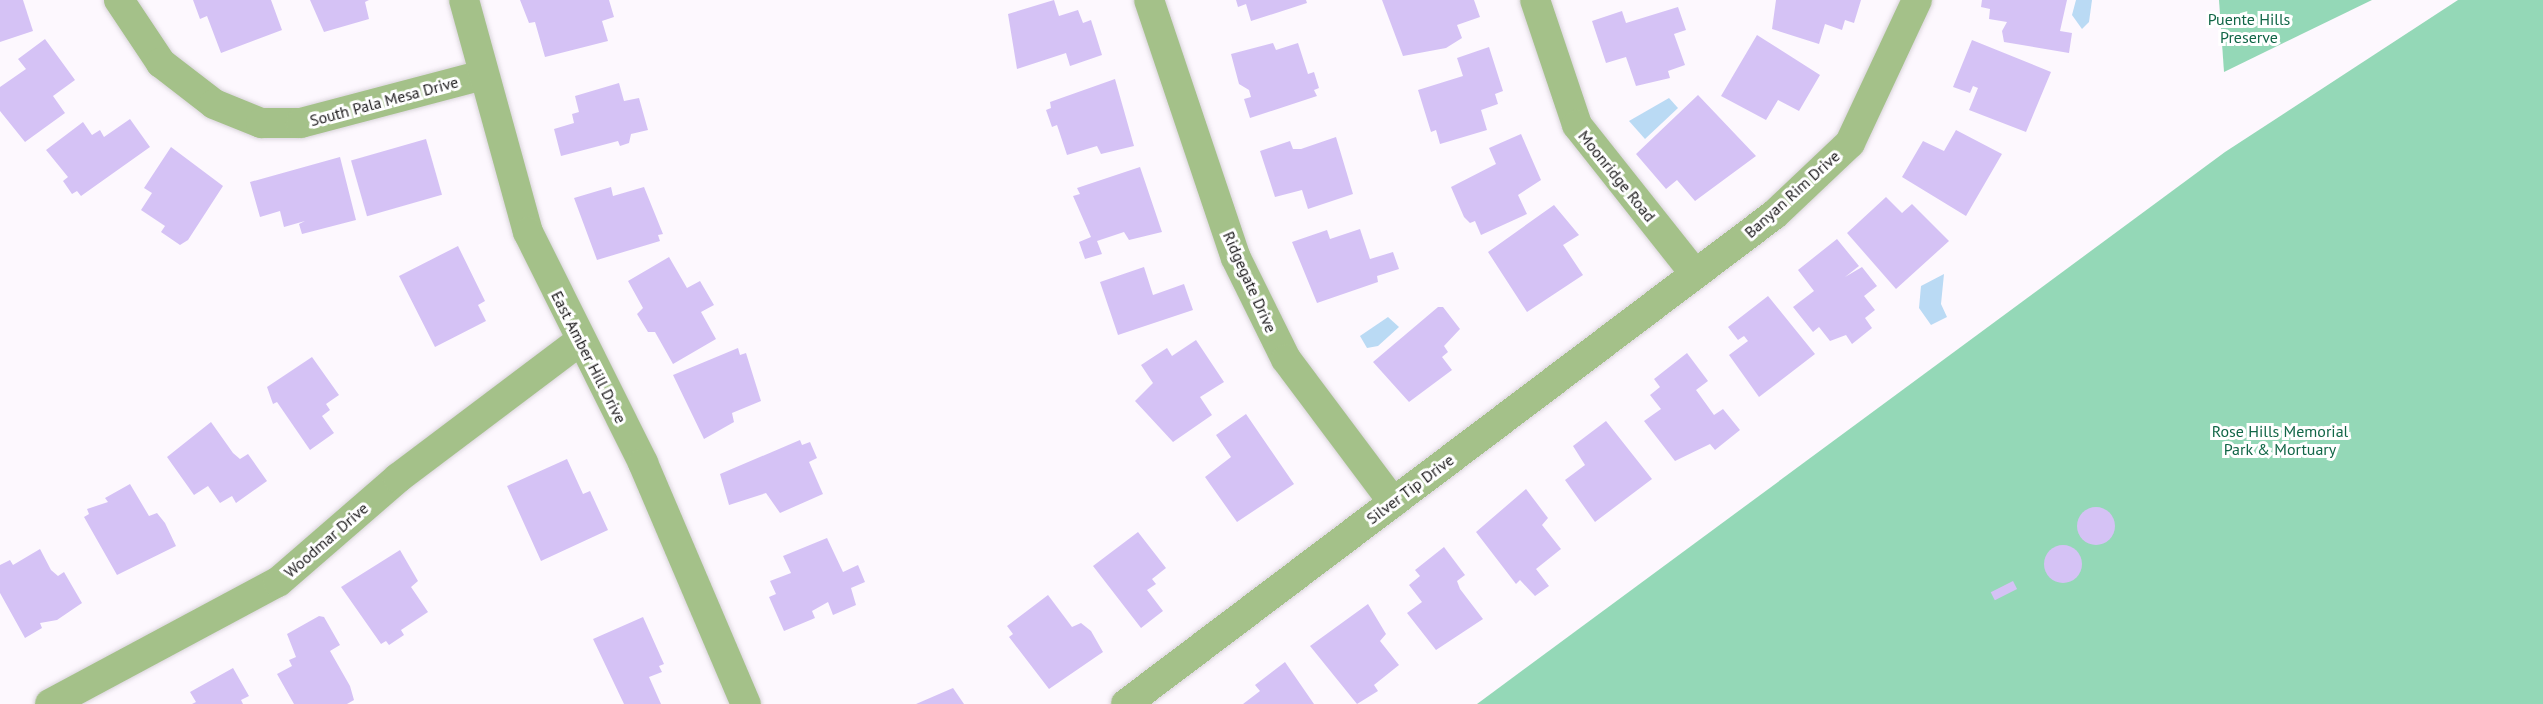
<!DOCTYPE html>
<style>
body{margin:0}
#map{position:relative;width:2543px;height:704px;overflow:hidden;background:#fdf8fe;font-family:"PT Sans",sans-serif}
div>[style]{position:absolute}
.green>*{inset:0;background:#94d8b7}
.water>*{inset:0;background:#badaf4}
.building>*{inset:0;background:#d5c2f5;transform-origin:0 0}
.round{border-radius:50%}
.roads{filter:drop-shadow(0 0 2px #d9d4da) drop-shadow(0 0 2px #d9d4da)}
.minor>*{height:30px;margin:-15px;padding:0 15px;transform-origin:15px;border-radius:15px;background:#a4c189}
span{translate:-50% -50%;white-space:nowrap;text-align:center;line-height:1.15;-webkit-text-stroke:6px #fff;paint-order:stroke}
.park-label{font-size:16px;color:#116647}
.street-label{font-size:16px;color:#1a181a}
</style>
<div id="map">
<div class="green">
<i style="clip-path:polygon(2219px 0,2372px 0,2224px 72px)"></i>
<i style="clip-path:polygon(2458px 0,2543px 0,2543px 704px,1477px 704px,2225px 152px)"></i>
</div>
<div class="water">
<i style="clip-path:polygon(2076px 0,2092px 0,2089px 22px,2082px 29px,2072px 15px)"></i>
<i style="clip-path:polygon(1669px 98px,1678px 108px,1645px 139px,1629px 121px)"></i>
<i style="clip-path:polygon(1944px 274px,1941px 304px,1947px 317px,1931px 325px,1919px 308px,1921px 286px)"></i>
<i style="clip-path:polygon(1388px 317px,1399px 327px,1378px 346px,1367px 348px,1360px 336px)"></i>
</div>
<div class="building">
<i style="clip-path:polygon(0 0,23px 0,33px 31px,0 42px)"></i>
<i style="clip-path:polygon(193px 0,271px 0,282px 30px,221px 53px,207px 16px,200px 19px)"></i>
<i style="clip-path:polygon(310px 0,369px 0,365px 2px,369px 19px,324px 32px)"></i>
<i style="clip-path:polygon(520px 0,609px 0,614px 17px,602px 21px,608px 41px,545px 57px,535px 22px,529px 23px)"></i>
<i style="clip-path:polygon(1054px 0,1059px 16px,1078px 10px,1083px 23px,1091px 20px,1102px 55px,1070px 66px,1066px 53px,1017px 69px,1008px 14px)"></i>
<i style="clip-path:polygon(1236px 0,1306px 0,1307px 3px,1251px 21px,1246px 4px,1238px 7px)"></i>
<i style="clip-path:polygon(1382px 0,1474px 0,1480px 17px,1457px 25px,1462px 38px,1446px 48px,1403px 56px)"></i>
<i style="clip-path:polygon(1776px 0,1861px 0,1854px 23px,1845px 20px,1842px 30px,1825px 24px,1819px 44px,1772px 29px)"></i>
<i style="clip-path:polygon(1982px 0,2067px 0,2060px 31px,2072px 33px,2069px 53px,2004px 42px,2002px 31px,2007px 22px,1989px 19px,1990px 9px,1981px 7px)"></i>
<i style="clip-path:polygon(1678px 7px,1686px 30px,1674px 34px,1685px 65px,1668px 71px,1670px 78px,1636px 86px,1626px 57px,1606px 63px,1592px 21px,1622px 11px,1626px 23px)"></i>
<i style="clip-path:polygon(1757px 35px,1820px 75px,1799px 111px,1778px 100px,1766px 120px,1721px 96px)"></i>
<i style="clip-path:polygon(45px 39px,75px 80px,53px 96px,65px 113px,25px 142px,0 111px,0 87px,26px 69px,18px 59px)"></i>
<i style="clip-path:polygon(1972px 40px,2051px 72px,2026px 132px,1969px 110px,1978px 88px,1973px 86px,1970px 93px,1953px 87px)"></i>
<i style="clip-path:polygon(1273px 43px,1276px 50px,1298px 43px,1308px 74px,1314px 72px,1319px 88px,1314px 90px,1317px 96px,1250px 118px,1244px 99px,1251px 97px,1249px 90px,1239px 84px,1231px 54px)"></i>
<i style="clip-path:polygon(1489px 47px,1503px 91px,1495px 94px,1498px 104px,1481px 110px,1487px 130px,1440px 144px,1436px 130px,1431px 132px,1418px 90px,1463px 76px,1457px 58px)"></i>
<i style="clip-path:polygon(1115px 79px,1134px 146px,1101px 154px,1097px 146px,1067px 155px,1057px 125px,1052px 127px,1046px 110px,1051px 108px,1050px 102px)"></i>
<i style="clip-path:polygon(619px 83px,624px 101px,639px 98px,648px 130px,631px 134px,629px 143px,620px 146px,618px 141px,561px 156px,554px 129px,574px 123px,572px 114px,579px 112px,575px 96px)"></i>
<i style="clip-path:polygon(1698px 95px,1756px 156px,1695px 201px,1677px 180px,1666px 189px,1636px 154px)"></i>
<i style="clip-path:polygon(130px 119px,150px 147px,81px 196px,77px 191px,72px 194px,63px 181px,68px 177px,46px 150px,83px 122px,92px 135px,100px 130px,104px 137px)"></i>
<i style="clip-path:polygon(1956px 130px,2002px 154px,1966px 216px,1902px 177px,1923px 141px,1944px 151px)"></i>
<i style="clip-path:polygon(1521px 134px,1541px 180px,1518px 195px,1527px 214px,1481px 235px,1475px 221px,1470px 223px,1464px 217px,1451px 187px,1496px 164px,1489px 148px)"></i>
<i style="clip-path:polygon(1336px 137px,1353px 194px,1308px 209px,1302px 190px,1275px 197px,1260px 151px,1290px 141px,1293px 149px,1301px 149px)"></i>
<i style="left:426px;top:139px;width:58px;height:78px;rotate:74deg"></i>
<i style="clip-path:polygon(171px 147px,223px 186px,188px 240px,180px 245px,161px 232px,165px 226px,141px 210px,152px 193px,144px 188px)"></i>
<i style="clip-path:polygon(340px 157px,356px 220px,302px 234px,299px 224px,305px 221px,284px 227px,280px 211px,260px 217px,250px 182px)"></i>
<i style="clip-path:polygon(1140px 167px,1162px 232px,1129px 240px,1124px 232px,1097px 241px,1102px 254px,1085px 259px,1079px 242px,1091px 237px,1073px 196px,1080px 194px,1077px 188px)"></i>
<i style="clip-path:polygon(611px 187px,613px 196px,644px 187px,663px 234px,658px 235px,660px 241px,597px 260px,574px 198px)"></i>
<i style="clip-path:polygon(1886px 197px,1902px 213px,1912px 204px,1949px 241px,1896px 289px,1847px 233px)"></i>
<i style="clip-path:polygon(1554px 205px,1579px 235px,1563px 245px,1583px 275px,1527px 312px,1488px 252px)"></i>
<i style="clip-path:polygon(1360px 229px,1370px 259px,1393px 252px,1399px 269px,1377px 276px,1378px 282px,1317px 303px,1292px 242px,1327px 230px,1330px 239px)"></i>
<i style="clip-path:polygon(1837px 239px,1859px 266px,1845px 277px,1862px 267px,1877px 286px,1864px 296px,1875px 310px,1865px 318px,1872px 328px,1852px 344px,1846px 335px,1830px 341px,1819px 327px,1813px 332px,1793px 307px,1814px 291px,1798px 270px)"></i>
<i style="clip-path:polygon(458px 246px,485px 301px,478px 305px,486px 321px,435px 347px,399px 276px)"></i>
<i style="clip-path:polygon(669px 257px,687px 288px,700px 281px,714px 305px,701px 312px,716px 339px,673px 364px,655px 332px,648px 332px,637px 314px,643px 308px,628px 281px)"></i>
<i style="clip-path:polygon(1144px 267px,1153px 295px,1184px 284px,1193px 310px,1118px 335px,1100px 282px)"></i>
<i style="clip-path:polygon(1768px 296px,1815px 354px,1759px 397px,1729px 355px,1748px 341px,1744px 336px,1738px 340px,1728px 327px)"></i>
<i style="clip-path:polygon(1438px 307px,1443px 307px,1460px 329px,1444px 346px,1448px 352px,1442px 357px,1452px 370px,1409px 402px,1373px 362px)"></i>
<i style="clip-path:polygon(1196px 340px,1224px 382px,1200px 397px,1212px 415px,1173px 442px,1135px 401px,1153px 383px,1141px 365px,1167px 348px,1172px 356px)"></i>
<i style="clip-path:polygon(738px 348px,740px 355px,746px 353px,761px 401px,732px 413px,734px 422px,704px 439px,673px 375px)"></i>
<i style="clip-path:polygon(1687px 353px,1708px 381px,1696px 390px,1714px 415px,1723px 409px,1740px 430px,1715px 450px,1710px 444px,1675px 461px,1644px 421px,1661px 409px,1650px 395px,1660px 387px,1654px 379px)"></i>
<i style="clip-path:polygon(312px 357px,339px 395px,326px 404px,330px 410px,322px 416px,334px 433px,310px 450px,277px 402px,273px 404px,267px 387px)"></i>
<i style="clip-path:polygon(1246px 414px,1294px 484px,1237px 522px,1205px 477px,1231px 457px,1216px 435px)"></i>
<i style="clip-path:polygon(1606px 421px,1652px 479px,1595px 522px,1565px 480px,1585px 465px,1573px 446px)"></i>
<i style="clip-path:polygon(211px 422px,233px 453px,240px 459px,248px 454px,267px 481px,236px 503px,232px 496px,220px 503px,208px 486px,194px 495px,167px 457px)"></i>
<i style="clip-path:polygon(800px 440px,802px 445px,810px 442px,817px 458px,809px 462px,823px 494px,780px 513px,766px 493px,729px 505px,720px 474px)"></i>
<i style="clip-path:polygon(567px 459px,583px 494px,590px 491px,608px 530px,541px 561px,507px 486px)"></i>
<i style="clip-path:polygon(130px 484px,149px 516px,157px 513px,165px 523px,176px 546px,117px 575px,84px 517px,89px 514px,87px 509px,108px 502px,105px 498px)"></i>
<i style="clip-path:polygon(1526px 489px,1548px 518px,1542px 525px,1561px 549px,1536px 569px,1549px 586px,1535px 596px,1520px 580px,1516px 584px,1476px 532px)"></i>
<i class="round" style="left:2077px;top:507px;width:38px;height:38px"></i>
<i style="clip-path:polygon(1138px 532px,1166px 568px,1152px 579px,1156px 584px,1147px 590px,1163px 611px,1141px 628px,1093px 566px)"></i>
<i style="clip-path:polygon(827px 538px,843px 572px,858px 565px,865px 582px,851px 588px,856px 605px,833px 615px,828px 602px,812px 611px,815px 618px,784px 631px,769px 597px,776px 594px,770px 581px,791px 573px,783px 556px)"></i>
<i class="round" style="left:2044px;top:545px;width:38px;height:38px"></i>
<i style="clip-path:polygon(1444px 547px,1465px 575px,1457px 581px,1460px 589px,1483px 619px,1436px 650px,1407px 613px,1422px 602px,1409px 585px,1420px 576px,1415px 570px)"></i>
<i style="clip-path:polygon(40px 549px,51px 570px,58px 576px,64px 572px,82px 603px,57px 620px,40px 623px,42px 628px,25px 638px,0 593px,0 565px,10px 560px,13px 565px)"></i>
<i style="clip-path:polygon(400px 550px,418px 581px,411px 587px,428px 612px,401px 630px,404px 635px,389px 645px,386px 641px,381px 644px,341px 587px)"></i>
<i style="left:2013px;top:581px;width:9px;height:25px;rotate:63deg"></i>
<i style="clip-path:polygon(1048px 595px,1072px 627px,1081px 623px,1091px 631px,1103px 652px,1049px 689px,1009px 637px,1013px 634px,1007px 626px)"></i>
<i style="clip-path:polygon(1368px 604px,1386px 634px,1380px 641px,1399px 665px,1374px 685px,1378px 691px,1357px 704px,1310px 646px)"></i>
<i style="clip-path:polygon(319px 616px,324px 617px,340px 645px,330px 651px,350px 686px,354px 700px,347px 704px,294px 704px,277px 674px,292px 666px,289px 660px,296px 657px,287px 634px)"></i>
<i style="clip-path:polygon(643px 617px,664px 664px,659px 666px,662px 672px,649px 677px,661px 704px,624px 704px,593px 639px)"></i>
<i style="clip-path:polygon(1285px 662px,1314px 704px,1243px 704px,1260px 691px,1255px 685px)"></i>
<i style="clip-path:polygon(233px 668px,249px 696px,241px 700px,243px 704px,192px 704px,196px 702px,190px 692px)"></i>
<i style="clip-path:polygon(953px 688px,964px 704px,916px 704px)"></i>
</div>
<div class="roads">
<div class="minor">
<i style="left:119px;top:0;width:76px;rotate:56.3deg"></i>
<i style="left:161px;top:63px;width:67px;rotate:37.7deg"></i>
<i style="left:214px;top:104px;width:51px;rotate:22deg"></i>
<i style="left:261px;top:123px;width:40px"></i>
<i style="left:301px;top:123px;width:188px;rotate:-14.8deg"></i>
<i style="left:464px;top:0;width:241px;rotate:74.6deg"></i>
<i style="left:528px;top:232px;width:258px;rotate:63.5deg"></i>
<i style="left:643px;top:463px;width:262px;rotate:66.9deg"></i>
<i style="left:1149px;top:0;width:272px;rotate:71.4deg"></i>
<i style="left:1236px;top:258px;width:113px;rotate:63.7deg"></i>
<i style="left:1286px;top:359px;width:179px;rotate:53.2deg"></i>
<i style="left:1535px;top:0;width:132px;rotate:71.4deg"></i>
<i style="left:1577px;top:125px;width:190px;rotate:51.6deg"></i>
<i style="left:50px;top:704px;width:259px;rotate:-28.2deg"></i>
<i style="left:278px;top:582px;width:159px;rotate:-40.9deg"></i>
<i style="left:398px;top:478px;width:228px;rotate:-37deg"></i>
<i style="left:1126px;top:704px;width:813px;rotate:-37.05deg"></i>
<i style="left:1775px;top:214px;width:103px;rotate:-43.4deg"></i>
<i style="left:1850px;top:143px;width:158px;rotate:-64.9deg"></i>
</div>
</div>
<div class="park-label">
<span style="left:2249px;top:28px">Puente Hills<br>Preserve</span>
<span style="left:2280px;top:440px">Rose Hills Memorial<br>Park &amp; Mortuary</span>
</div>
<div class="street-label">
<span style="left:384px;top:101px;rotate:-15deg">South Pala Mesa Drive</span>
<span style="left:1617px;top:176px;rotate:51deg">Moonridge Road</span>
<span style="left:1792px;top:194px;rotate:-42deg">Banyan Rim Drive</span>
<span style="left:1250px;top:282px;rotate:66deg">Ridgegate Drive</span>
<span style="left:589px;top:357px;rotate:63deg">East Amber Hill Drive</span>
<span style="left:1410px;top:489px;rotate:-37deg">Silver Tip Drive</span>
<span style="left:326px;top:540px;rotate:-41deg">Woodmar Drive</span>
</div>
</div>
